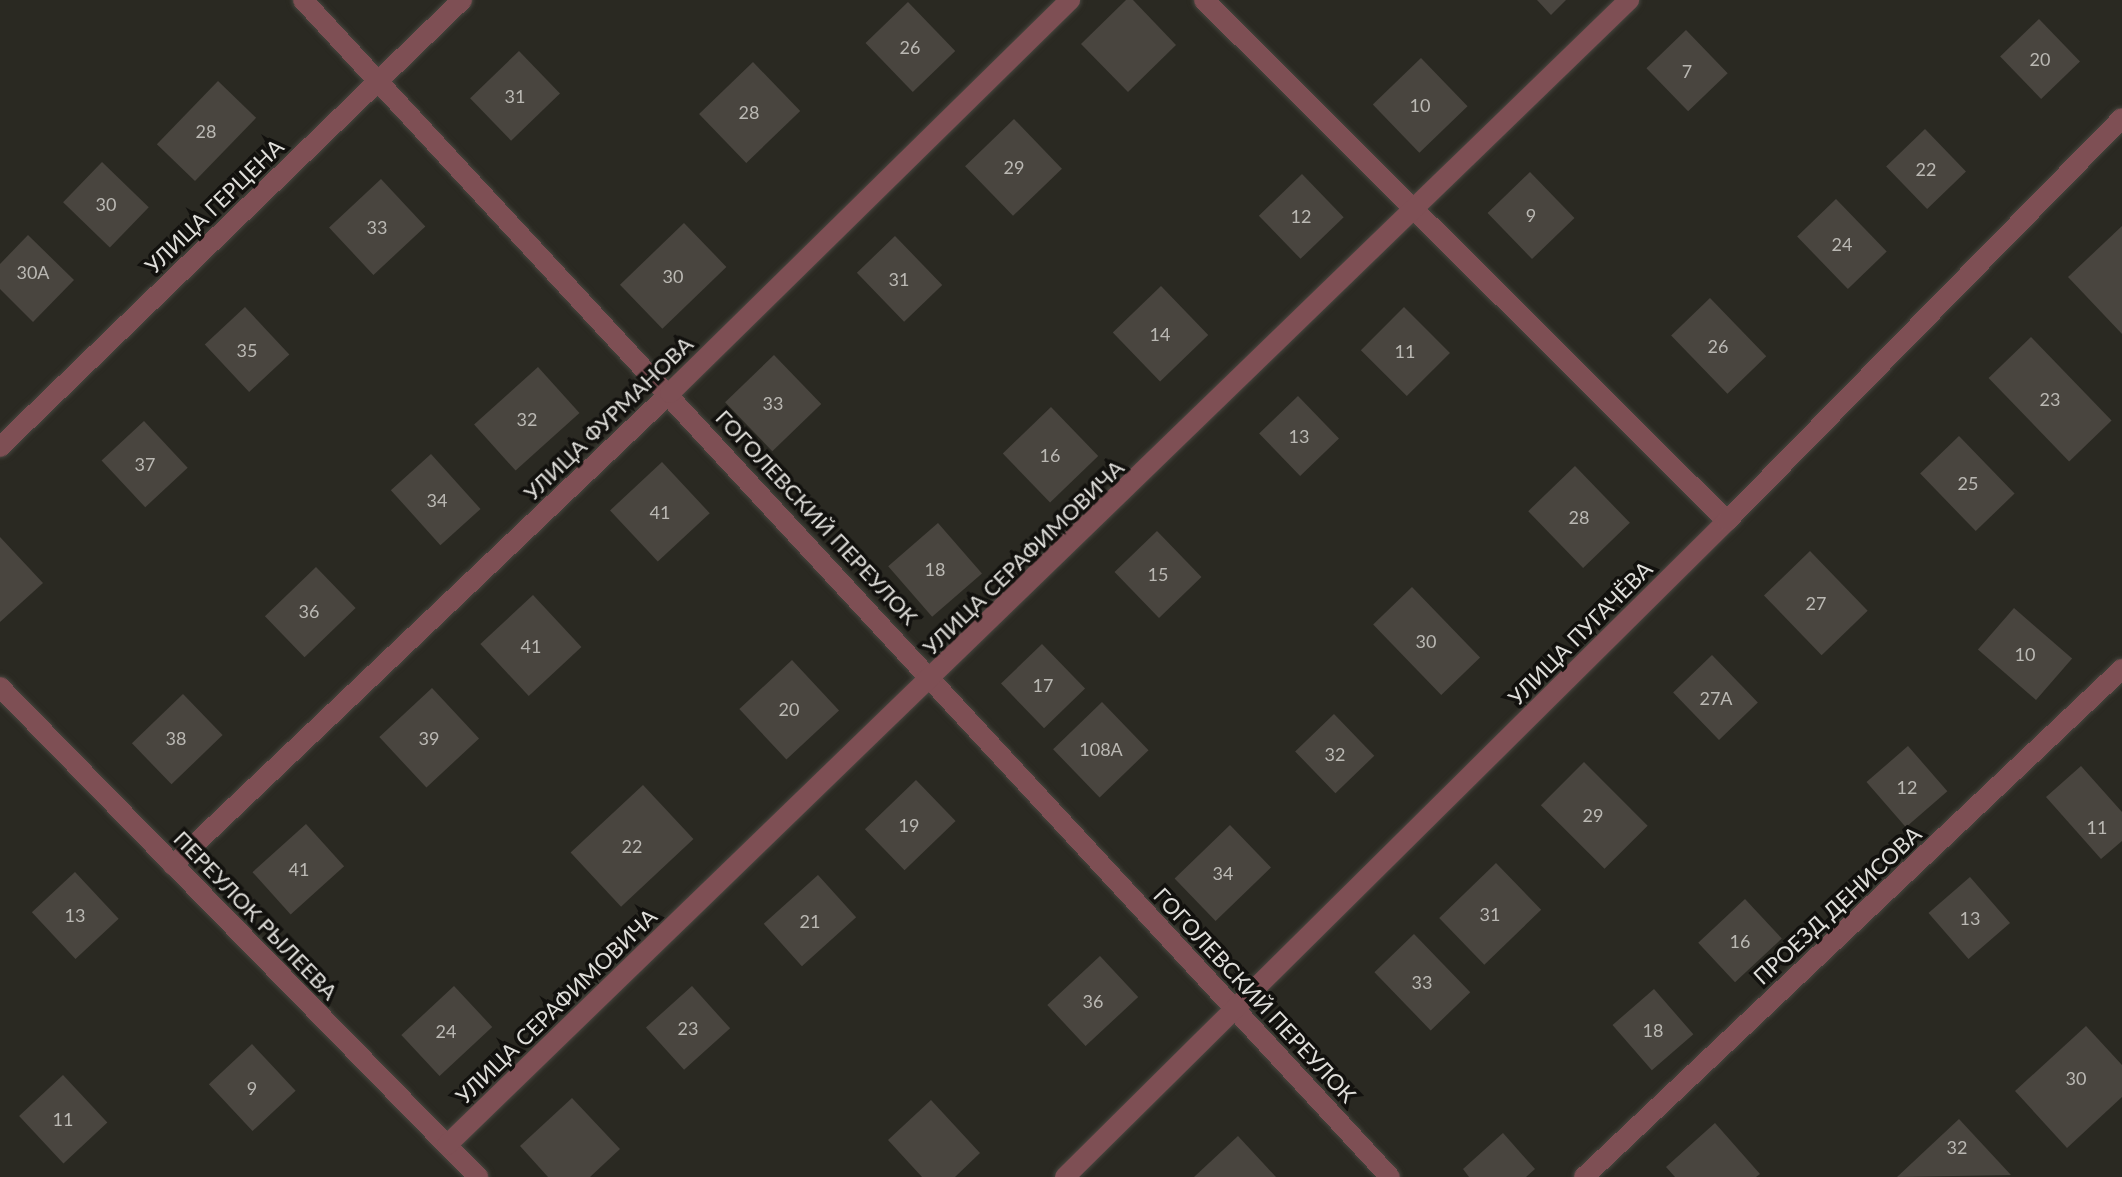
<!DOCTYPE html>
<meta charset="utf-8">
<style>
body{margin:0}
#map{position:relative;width:2122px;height:1177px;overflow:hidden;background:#2a2922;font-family:Lato,sans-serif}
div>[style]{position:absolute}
.building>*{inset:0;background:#49453f;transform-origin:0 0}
.roads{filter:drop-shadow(0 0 2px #47463f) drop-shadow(0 0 2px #47463f)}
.street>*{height:20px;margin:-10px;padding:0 10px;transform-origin:10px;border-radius:10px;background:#7e4f54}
span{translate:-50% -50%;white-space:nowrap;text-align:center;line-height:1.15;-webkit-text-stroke:7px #12110e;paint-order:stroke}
.number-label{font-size:18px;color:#bab8b3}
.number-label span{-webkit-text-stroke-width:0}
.street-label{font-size:22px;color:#dfdeda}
</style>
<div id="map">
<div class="building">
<i style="clip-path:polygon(1126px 0,1133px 0,1176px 45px,1128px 92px,1081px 44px)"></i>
<i style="clip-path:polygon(1537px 0,1566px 0,1551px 15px)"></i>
<i style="left:908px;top:2px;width:68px;height:59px;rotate:46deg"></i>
<i style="left:2039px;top:19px;width:59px;height:54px;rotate:46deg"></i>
<i style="left:1686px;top:30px;width:60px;height:55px;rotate:46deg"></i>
<i style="left:519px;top:51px;width:59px;height:68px;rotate:46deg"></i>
<i style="left:1421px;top:58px;width:67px;height:67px;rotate:46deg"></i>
<i style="left:753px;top:62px;width:68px;height:75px;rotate:46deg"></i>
<i style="left:218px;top:81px;width:53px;height:88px;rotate:44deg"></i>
<i style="left:1014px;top:119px;width:69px;height:68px;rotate:46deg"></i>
<i style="left:1925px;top:129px;width:59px;height:54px;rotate:46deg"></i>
<i style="left:102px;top:162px;width:65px;height:56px;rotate:44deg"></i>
<i style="left:1530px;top:172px;width:64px;height:59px;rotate:46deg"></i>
<i style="left:1302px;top:174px;width:60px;height:60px;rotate:46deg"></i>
<i style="left:381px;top:179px;width:65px;height:71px;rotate:47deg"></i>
<i style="left:1836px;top:199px;width:73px;height:54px;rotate:46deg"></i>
<i style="left:684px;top:223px;width:61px;height:89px;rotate:46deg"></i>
<i style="clip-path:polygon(2122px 226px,2122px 334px,2068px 277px)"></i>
<i style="clip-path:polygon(28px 235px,74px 280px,33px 322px,0 289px,0 264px)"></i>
<i style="left:895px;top:236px;width:68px;height:53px;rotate:46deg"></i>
<i style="left:1161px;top:286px;width:68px;height:67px;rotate:46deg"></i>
<i style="left:1710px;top:298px;width:81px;height:54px;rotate:46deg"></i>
<i style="left:245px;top:307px;width:65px;height:55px;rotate:47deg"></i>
<i style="left:1404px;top:307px;width:65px;height:61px;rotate:45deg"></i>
<i style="left:2031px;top:337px;width:116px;height:59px;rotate:46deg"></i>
<i style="left:774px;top:355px;width:68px;height:68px;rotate:46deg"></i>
<i style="left:538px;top:367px;width:62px;height:86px;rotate:48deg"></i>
<i style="left:1298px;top:396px;width:59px;height:54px;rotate:46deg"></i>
<i style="left:1051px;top:407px;width:68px;height:67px;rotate:46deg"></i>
<i style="left:144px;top:421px;width:64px;height:58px;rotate:47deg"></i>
<i style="left:1959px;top:436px;width:80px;height:54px;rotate:46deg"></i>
<i style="left:431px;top:454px;width:74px;height:54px;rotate:48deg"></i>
<i style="left:662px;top:462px;width:70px;height:71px;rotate:47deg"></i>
<i style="left:1575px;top:466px;width:79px;height:65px;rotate:46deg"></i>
<i style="left:938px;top:523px;width:67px;height:66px;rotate:49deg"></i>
<i style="left:1157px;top:531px;width:64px;height:59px;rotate:46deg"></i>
<i style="clip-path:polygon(0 537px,43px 583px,0 622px)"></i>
<i style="left:1810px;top:551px;width:83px;height:64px;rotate:46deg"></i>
<i style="left:316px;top:567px;width:57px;height:71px;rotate:46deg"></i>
<i style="left:1412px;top:587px;width:98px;height:54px;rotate:46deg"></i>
<i style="left:533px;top:595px;width:71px;height:72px;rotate:47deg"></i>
<i style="left:2014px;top:608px;width:77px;height:55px;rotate:41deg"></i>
<i style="left:1042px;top:644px;width:62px;height:57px;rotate:46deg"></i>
<i style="left:1712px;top:655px;width:66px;height:54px;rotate:46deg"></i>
<i style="left:792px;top:660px;width:69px;height:72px;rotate:47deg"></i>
<i style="left:432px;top:688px;width:69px;height:72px;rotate:47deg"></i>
<i style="left:183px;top:694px;width:57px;height:71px;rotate:46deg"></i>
<i style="left:1102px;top:702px;width:67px;height:68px;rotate:46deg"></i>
<i style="left:1334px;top:714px;width:58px;height:54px;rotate:46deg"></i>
<i style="left:1908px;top:746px;width:60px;height:55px;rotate:49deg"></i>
<i style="left:1584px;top:762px;width:90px;height:61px;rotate:45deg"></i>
<i style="clip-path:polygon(2081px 766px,2122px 812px,2122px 841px,2101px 859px,2046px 797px)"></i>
<i style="left:916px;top:780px;width:57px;height:71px;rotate:46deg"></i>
<i style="left:643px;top:785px;width:74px;height:99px;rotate:47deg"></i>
<i style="left:306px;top:824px;width:57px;height:72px;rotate:48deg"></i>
<i style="left:1230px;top:825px;width:59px;height:77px;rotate:46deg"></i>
<i style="left:1496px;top:863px;width:65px;height:79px;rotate:46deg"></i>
<i style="left:75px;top:872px;width:64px;height:59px;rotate:47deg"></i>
<i style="left:818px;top:875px;width:57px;height:73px;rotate:48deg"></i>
<i style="left:1970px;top:877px;width:61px;height:55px;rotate:49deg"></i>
<i style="left:1745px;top:899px;width:54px;height:64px;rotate:47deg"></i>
<i style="left:1414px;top:934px;width:81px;height:55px;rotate:46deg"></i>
<i style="left:1100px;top:956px;width:56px;height:72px;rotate:47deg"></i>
<i style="left:454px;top:986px;width:56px;height:72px;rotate:47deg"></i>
<i style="left:692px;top:986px;width:57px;height:62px;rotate:48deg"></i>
<i style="left:1654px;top:989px;width:60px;height:55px;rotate:49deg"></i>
<i style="clip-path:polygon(2086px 1026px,2122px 1065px,2122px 1097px,2067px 1148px,2015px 1091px)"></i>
<i style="left:252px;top:1044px;width:64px;height:59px;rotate:47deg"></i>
<i style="left:63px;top:1075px;width:65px;height:60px;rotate:47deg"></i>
<i style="clip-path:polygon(572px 1098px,620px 1149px,590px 1177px,548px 1177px,520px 1146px)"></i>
<i style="clip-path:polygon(931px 1100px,980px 1153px,955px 1177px,922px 1177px,888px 1140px)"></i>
<i style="clip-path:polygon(1959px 1119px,2011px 1175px,1897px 1177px)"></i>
<i style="clip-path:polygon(1715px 1123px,1760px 1174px,1756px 1177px,1675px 1177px,1666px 1167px)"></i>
<i style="clip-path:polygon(1503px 1133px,1535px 1169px,1526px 1177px,1469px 1177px,1463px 1169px)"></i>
<i style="clip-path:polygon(1238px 1136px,1276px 1177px,1194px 1177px)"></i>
</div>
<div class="roads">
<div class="street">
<i style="left:303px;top:0;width:1602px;rotate:47.28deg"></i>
<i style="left:1204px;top:0;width:738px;rotate:44.89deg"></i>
<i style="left:0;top:447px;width:643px;rotate:-44.05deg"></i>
<i style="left:0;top:687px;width:685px;rotate:45.71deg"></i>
<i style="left:173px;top:865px;width:685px;rotate:-43.52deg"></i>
<i style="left:670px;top:393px;width:561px;rotate:-44.49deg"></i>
<i style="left:447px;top:1145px;width:1646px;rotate:-44.09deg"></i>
<i style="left:1065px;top:1177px;width:932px;rotate:-44.74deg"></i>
<i style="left:1727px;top:521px;width:564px;rotate:-45.57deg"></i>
<i style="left:1584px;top:1177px;width:740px;rotate:-43.36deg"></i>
</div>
</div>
<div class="number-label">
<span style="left:910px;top:47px">26</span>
<span style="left:2040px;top:59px">20</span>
<span style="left:1687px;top:71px">7</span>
<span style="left:515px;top:96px">31</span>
<span style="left:1420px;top:105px">10</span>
<span style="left:749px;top:112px">28</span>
<span style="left:206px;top:131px">28</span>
<span style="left:1014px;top:167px">29</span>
<span style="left:1926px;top:169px">22</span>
<span style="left:106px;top:204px">30</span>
<span style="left:1531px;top:215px">9</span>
<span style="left:1301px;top:216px">12</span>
<span style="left:377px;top:227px">33</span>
<span style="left:1842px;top:244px">24</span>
<span style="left:33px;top:272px">30А</span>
<span style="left:673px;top:276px">30</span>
<span style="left:899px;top:279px">31</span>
<span style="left:1160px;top:334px">14</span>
<span style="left:1718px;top:346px">26</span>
<span style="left:247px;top:350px">35</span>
<span style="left:1405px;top:351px">11</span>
<span style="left:2050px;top:399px">23</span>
<span style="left:773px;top:403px">33</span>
<span style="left:527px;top:419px">32</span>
<span style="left:1299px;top:436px">13</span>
<span style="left:1050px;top:455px">16</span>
<span style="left:145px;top:464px">37</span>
<span style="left:1968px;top:483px">25</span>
<span style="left:437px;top:500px">34</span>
<span style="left:660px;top:512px">41</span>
<span style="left:1579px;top:517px">28</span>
<span style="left:935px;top:569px">18</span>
<span style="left:1158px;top:574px">15</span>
<span style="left:1816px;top:603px">27</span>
<span style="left:309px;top:611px">36</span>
<span style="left:1426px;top:641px">30</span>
<span style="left:531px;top:646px">41</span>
<span style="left:2025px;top:654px">10</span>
<span style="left:1043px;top:685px">17</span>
<span style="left:1716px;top:698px">27А</span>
<span style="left:789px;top:709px">20</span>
<span style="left:176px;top:738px">38</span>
<span style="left:429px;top:738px">39</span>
<span style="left:1101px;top:749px">108А</span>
<span style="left:1335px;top:754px">32</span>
<span style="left:1907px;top:787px">12</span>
<span style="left:1593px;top:815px">29</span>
<span style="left:909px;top:825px">19</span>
<span style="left:2097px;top:827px">11</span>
<span style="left:632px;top:846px">22</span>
<span style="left:299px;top:869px">41</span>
<span style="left:1223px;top:873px">34</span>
<span style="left:1490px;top:914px">31</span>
<span style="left:75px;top:915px">13</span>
<span style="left:1970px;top:918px">13</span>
<span style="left:810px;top:921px">21</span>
<span style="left:1740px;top:941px">16</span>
<span style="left:1422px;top:982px">33</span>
<span style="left:1093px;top:1001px">36</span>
<span style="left:688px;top:1028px">23</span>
<span style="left:1653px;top:1030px">18</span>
<span style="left:446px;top:1031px">24</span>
<span style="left:2076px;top:1078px">30</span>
<span style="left:252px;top:1088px">9</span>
<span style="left:63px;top:1119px">11</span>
<span style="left:1957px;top:1147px">32</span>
</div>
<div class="street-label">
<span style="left:214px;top:206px;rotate:-44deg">УЛИЦА ГЕРЦЕНА</span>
<span style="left:608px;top:418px;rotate:-44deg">УЛИЦА ФУРМАНОВА</span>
<span style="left:817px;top:517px;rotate:47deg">ГОГОЛЕВСКИЙ ПЕРЕУЛОК</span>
<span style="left:1023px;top:557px;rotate:-44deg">УЛИЦА СЕРАФИМОВИЧА</span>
<span style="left:1580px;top:633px;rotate:-45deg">УЛИЦА ПУГАЧЁВА</span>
<span style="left:1837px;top:905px;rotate:-43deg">ПРОЕЗД ДЕНИСОВА</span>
<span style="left:256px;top:915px;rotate:46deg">ПЕРЕУЛОК РЫЛЕЕВА</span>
<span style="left:1255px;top:995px;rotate:47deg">ГОГОЛЕВСКИЙ ПЕРЕУЛОК</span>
<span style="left:556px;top:1006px;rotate:-44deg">УЛИЦА СЕРАФИМОВИЧА</span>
</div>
</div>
